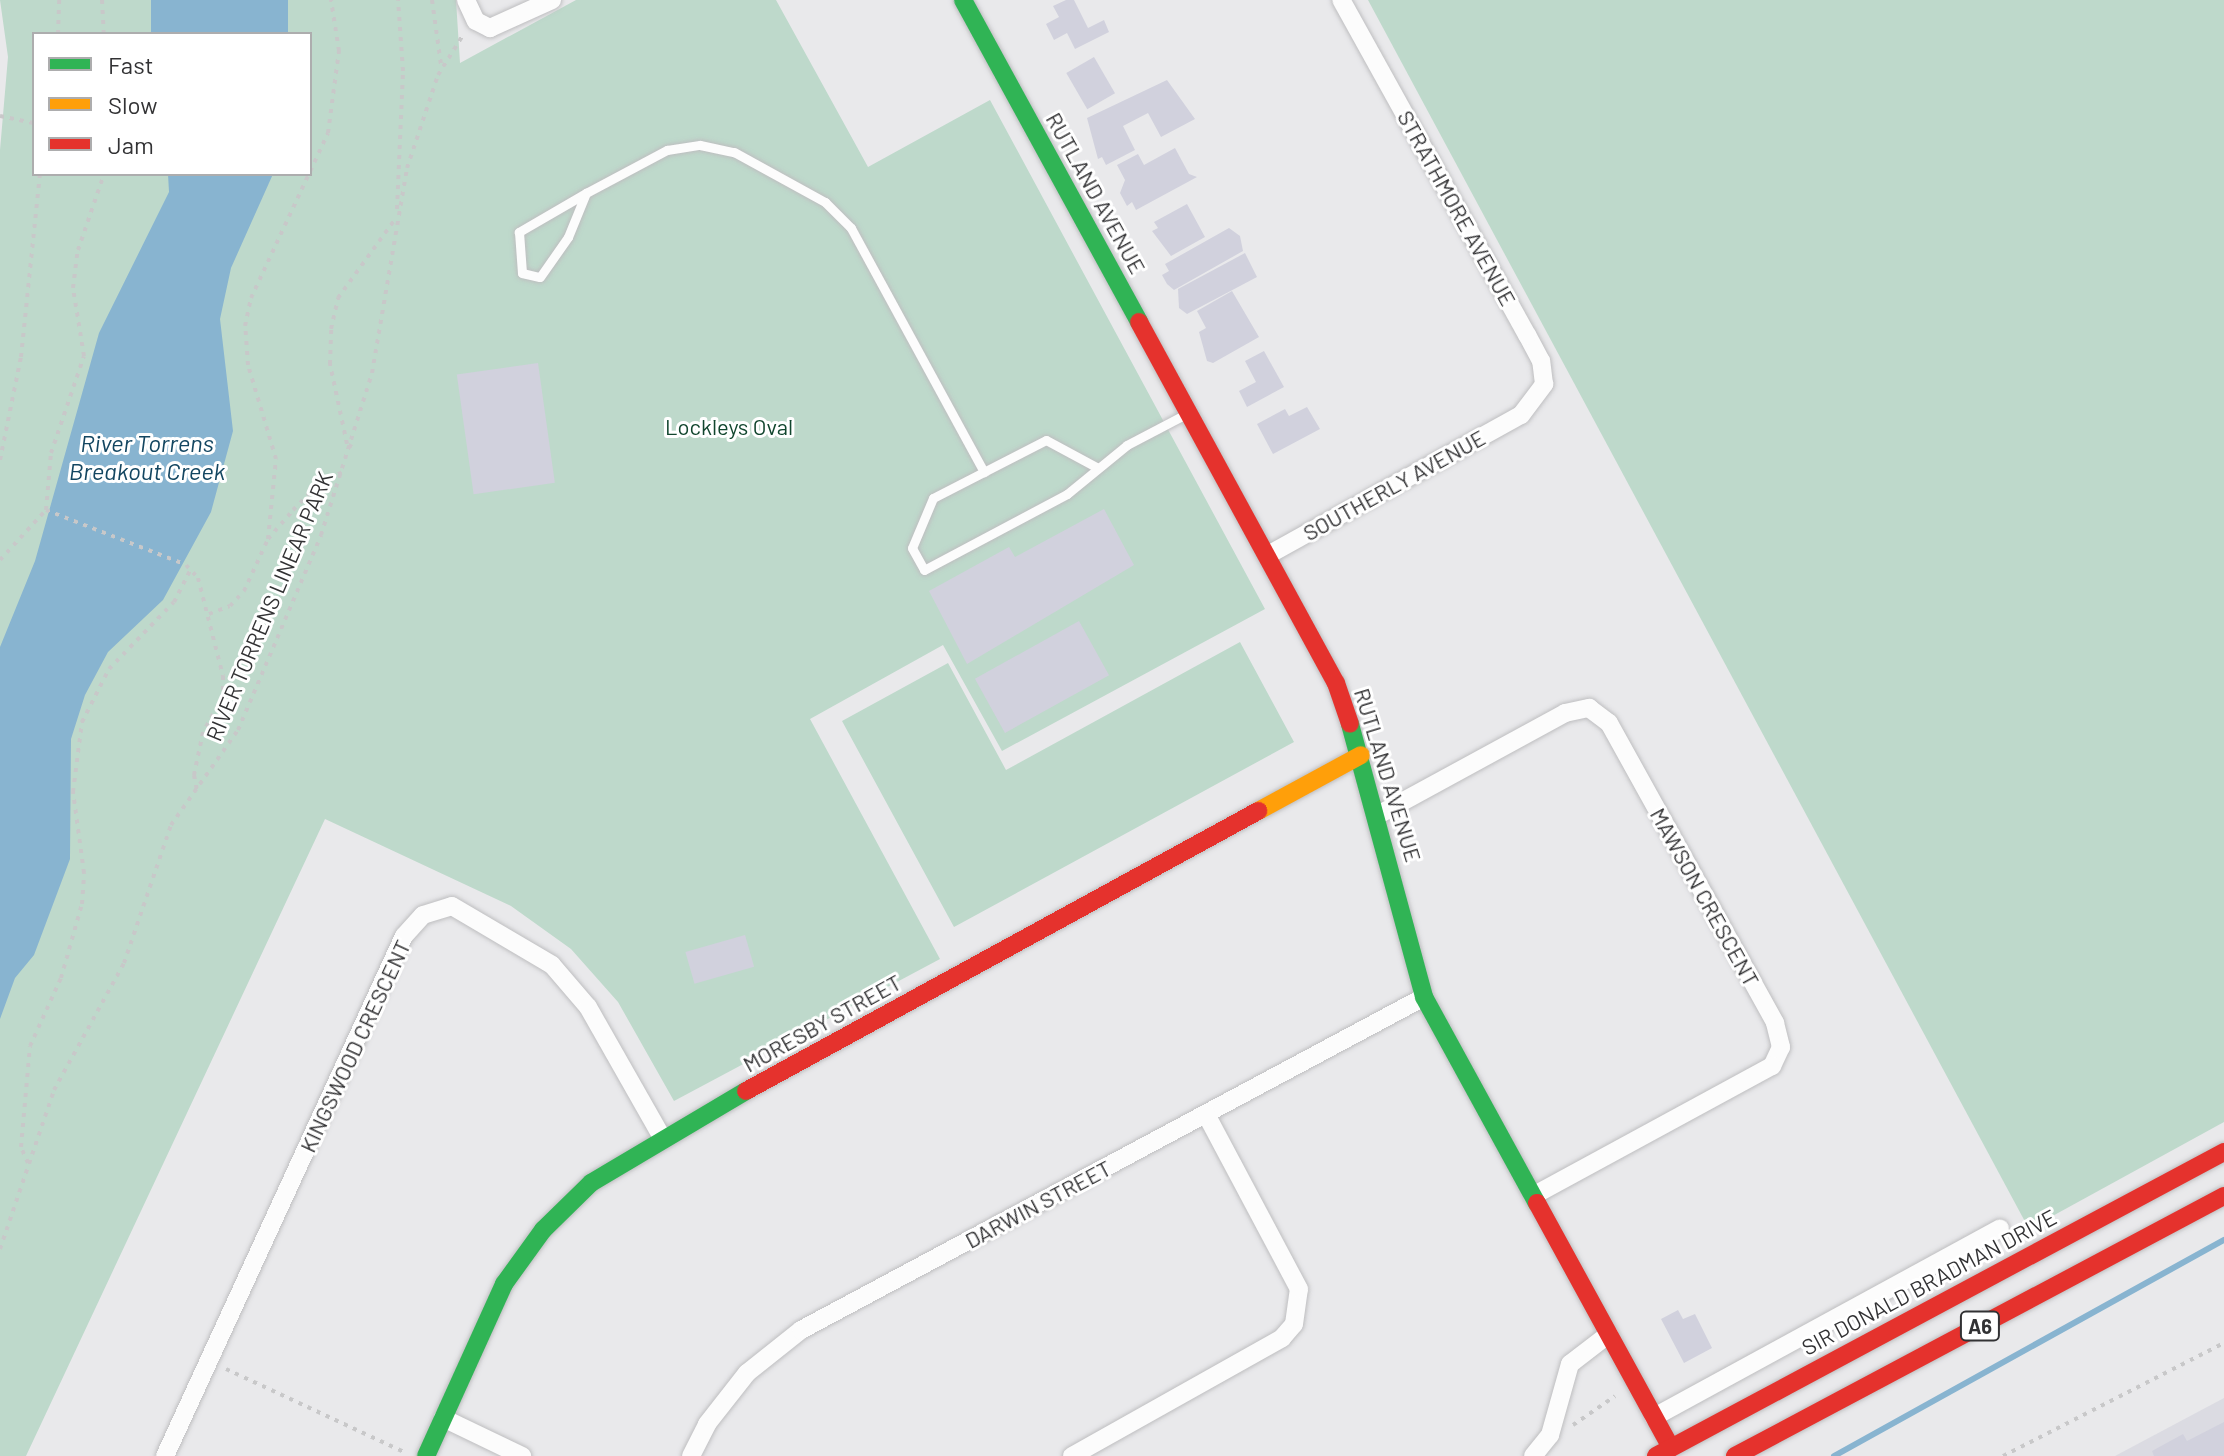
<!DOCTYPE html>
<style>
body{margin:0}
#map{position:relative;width:2224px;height:1456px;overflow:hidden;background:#e9e9eb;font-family:Barlow,sans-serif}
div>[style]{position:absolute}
.built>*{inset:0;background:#dbdbe2}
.green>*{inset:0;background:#bed9cb}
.water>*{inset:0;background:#88b4d0;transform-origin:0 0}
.stream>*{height:6px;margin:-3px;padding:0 3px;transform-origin:3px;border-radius:3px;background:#88b4d0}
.building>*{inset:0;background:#d1d1dd;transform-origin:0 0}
.path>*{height:4px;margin-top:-2px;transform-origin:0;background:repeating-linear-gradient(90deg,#c8c8c9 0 4px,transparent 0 10px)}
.roads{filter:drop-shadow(0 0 2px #bebec0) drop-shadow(0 0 2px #bebec0)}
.lane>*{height:9px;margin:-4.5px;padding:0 4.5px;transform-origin:4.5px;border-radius:4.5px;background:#fcfcfc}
.street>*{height:18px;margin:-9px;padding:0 9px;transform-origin:9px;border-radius:9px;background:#fcfcfc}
.fast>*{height:18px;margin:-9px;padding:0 9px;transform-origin:9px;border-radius:9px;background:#30b455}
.slow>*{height:18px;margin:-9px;padding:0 9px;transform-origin:9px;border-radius:9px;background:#ff9f0a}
.jam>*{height:18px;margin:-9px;padding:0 9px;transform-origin:9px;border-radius:9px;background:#e5322d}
span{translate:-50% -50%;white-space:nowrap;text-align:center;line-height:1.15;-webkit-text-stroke:6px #fff;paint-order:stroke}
.shield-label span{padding:2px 6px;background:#fff;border:2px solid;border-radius:6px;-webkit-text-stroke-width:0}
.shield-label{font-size:20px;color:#323234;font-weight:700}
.street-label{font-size:22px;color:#323234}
.park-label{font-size:22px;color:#11462e}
.water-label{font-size:24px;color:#134661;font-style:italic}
.legend{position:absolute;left:32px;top:32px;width:280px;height:144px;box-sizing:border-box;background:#fff;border:2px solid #adadae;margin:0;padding:10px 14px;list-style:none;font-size:24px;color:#323234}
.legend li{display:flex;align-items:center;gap:16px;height:40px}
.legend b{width:40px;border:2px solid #adadae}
</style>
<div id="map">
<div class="built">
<i style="clip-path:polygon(2224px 1398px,2224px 1456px,2115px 1456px)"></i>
</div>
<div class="green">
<i style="clip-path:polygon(evenodd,0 0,456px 0,460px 63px,576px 0,776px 0,868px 167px,990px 100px,1265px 609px,1002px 751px,943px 645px,810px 719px,940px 959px,674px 1101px,618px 1002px,571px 949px,511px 906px,325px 819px,26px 1456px,0 1456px,0 150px,8px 57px,0 0,34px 34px,310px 34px,310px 174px,34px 174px,34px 34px)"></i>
<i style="clip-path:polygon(1368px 0,2224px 0,2224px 1122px,2029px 1229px)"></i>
<i style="clip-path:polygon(1240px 642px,1294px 742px,954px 927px,842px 721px,948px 663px,1006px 770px)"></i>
</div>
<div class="water">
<i style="left:151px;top:0;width:137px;height:36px"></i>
<i style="clip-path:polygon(168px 174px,273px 174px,231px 268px,220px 319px,233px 431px,211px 512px,163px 600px,108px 652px,85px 695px,71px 739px,70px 859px,34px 955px,15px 978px,0 1019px,0 647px,35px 561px,99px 333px,169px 192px)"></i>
</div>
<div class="stream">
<i style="left:1834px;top:1456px;width:446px;rotate:-29deg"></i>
</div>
<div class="building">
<i style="clip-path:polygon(1066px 0,1074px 0,1088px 28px,1104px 20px,1109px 32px,1075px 49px,1067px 33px,1054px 40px,1046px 24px,1059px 17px,1053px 6px)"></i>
<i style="left:1094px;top:57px;width:42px;height:32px;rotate:60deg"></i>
<i style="clip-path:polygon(1167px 80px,1195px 119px,1161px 137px,1148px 113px,1123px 126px,1135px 150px,1106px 165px,1102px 157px,1098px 159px,1087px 118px)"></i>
<i style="clip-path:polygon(1175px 148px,1189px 174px,1197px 177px,1136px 210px,1132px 202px,1127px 206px,1120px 193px,1125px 180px,1117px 165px,1138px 154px,1144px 165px)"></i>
<i style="clip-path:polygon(1187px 204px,1205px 237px,1171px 256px,1152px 231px,1158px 228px,1154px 222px)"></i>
<i style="clip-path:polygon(1229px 228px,1240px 236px,1243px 251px,1174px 290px,1167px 284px,1162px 275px,1169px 271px,1165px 264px)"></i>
<i style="clip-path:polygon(1245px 253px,1257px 277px,1187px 314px,1179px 308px,1178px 289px)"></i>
<i style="clip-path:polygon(1232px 291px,1259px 337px,1213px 363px,1207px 361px,1199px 332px,1206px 328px,1197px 311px)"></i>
<i style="clip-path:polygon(1264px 351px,1284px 387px,1247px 407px,1239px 391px,1256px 382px,1245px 361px)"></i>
<i style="left:538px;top:363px;width:121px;height:82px;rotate:82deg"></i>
<i style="clip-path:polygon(1307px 407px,1320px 429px,1273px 454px,1257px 424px,1285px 409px,1289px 416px)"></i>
<i style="clip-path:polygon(1104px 509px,1134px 565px,967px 664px,929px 591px,1009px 547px,1015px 557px)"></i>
<i style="left:1079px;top:621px;width:62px;height:119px;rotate:61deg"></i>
<i style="left:745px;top:935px;width:33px;height:62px;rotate:74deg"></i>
<i style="clip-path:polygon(1678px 1310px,1683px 1319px,1695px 1314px,1712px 1348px,1684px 1363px,1661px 1319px)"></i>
<i style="clip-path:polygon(2224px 1422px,2224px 1456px,2154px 1456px,2152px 1451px,2183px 1434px,2187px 1441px)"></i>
</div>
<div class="path">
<i style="left:102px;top:0;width:34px;rotate:87deg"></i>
<i style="left:432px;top:0;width:66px;rotate:82.1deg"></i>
<i style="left:58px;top:34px;width:34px;rotate:-88deg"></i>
<i style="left:0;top:116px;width:35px;rotate:12deg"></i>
<i style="left:397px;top:209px;width:138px;rotate:-87.5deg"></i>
<i style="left:403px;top:71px;width:71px;rotate:-94deg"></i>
<i style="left:352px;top:447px;width:6px;rotate:-149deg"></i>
<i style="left:347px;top:444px;width:82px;rotate:-102deg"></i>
<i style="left:330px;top:364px;width:35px;rotate:-88deg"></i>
<i style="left:331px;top:329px;width:32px;rotate:-77deg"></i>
<i style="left:338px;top:298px;width:99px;rotate:-54.1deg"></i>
<i style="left:0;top:460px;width:105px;rotate:-78.5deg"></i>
<i style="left:21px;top:357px;width:184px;rotate:-84.1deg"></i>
<i style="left:46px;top:510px;width:150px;rotate:21.4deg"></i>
<i style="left:186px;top:565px;width:18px;rotate:47deg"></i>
<i style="left:198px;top:578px;width:101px;rotate:75.7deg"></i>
<i style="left:223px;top:676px;width:21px;rotate:90deg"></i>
<i style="left:223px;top:697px;width:40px;rotate:119.7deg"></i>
<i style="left:203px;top:732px;width:44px;rotate:101.8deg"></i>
<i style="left:194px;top:775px;width:15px;rotate:79deg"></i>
<i style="left:268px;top:539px;width:80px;rotate:-84.3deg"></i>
<i style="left:276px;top:459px;width:98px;rotate:-106.6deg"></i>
<i style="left:248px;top:365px;width:39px;rotate:-94deg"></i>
<i style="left:245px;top:326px;width:29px;rotate:-78deg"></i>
<i style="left:251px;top:298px;width:182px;rotate:-65deg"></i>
<i style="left:328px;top:133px;width:83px;rotate:-82.4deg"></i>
<i style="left:339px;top:51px;width:52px;rotate:-98.9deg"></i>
<i style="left:0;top:560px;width:68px;rotate:-47.4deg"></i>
<i style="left:46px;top:510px;width:57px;rotate:-85deg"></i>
<i style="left:51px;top:453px;width:102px;rotate:-71.2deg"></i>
<i style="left:84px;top:356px;width:69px;rotate:-99.2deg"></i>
<i style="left:73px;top:288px;width:38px;rotate:-83deg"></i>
<i style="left:78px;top:250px;width:80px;rotate:-71.1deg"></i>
<i style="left:209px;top:614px;width:22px;rotate:-21deg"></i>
<i style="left:230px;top:606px;width:21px;rotate:-47deg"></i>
<i style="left:244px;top:591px;width:57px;rotate:-65.2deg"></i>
<i style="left:268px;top:539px;width:38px;rotate:-49deg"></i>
<i style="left:293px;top:510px;width:38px;rotate:-45deg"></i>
<i style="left:320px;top:483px;width:25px;rotate:-26deg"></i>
<i style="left:28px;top:1163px;width:17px;rotate:-114deg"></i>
<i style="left:21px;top:1147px;width:101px;rotate:-84.9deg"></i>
<i style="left:30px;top:1046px;width:75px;rotate:-65.5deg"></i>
<i style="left:61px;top:978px;width:77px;rotate:-74.2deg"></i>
<i style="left:82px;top:904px;width:31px;rotate:-86deg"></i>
<i style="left:84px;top:873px;width:82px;rotate:-97.7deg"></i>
<i style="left:73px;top:792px;width:71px;rotate:-82.7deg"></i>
<i style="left:82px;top:722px;width:59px;rotate:-63deg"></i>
<i style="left:109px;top:669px;width:93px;rotate:-45.9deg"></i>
<i style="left:174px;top:602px;width:35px;rotate:-63deg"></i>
<i style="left:0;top:1249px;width:168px;rotate:-71.2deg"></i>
<i style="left:54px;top:1090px;width:145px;rotate:-61.1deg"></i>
<i style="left:124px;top:963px;width:146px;rotate:-71.2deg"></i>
<i style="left:171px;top:825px;width:116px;rotate:-54.8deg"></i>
<i style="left:238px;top:730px;width:212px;rotate:-66.9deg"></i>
<i style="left:321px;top:535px;width:170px;rotate:-72.5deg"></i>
<i style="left:372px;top:373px;width:208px;rotate:-80.3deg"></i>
<i style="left:407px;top:168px;width:98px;rotate:-71.6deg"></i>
<i style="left:438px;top:75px;width:47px;rotate:-58deg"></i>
<i style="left:226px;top:1369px;width:199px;rotate:25deg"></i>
<i style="left:1573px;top:1425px;width:51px;rotate:-34.6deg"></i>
<i style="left:2003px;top:1456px;width:248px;rotate:-27.1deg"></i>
</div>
<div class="roads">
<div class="lane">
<i style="left:586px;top:193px;width:78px;rotate:149.8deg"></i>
<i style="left:519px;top:232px;width:41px;rotate:85.8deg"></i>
<i style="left:522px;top:273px;width:18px;rotate:13deg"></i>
<i style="left:540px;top:277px;width:49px;rotate:-55deg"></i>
<i style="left:568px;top:237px;width:48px;rotate:-67.8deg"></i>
<i style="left:586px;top:193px;width:92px;rotate:-28deg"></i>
<i style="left:667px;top:150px;width:33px;rotate:-9deg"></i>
<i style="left:700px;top:145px;width:35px;rotate:12deg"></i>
<i style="left:734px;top:152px;width:104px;rotate:28.8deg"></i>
<i style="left:825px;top:202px;width:37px;rotate:45deg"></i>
<i style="left:851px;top:228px;width:278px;rotate:61.4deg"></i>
<i style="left:1098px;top:468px;width:59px;rotate:-151.7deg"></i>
<i style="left:1046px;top:440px;width:127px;rotate:152.8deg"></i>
<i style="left:933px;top:498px;width:54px;rotate:112.8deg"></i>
<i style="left:912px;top:548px;width:25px;rotate:61deg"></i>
<i style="left:924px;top:570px;width:162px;rotate:-28deg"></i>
<i style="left:1067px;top:494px;width:77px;rotate:-39.2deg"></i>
<i style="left:1127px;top:445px;width:67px;rotate:-27.7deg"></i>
</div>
<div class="street">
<i style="left:466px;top:0;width:23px;rotate:65deg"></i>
<i style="left:476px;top:21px;width:16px;rotate:27deg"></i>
<i style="left:490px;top:28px;width:68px;rotate:-24.3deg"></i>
<i style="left:1268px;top:555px;width:289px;rotate:-29deg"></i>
<i style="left:1521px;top:415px;width:39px;rotate:-53deg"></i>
<i style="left:1544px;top:384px;width:23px;rotate:-97deg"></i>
<i style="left:1541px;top:361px;width:30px;rotate:-118deg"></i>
<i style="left:1527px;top:335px;width:383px;rotate:-119deg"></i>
<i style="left:1378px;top:815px;width:213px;rotate:-28.6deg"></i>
<i style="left:1565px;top:713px;width:25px;rotate:-12deg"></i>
<i style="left:1589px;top:708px;width:25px;rotate:37deg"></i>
<i style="left:1609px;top:723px;width:343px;rotate:61deg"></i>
<i style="left:1775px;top:1023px;width:25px;rotate:76deg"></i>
<i style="left:1781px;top:1047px;width:21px;rotate:115deg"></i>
<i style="left:1772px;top:1066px;width:272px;rotate:151.5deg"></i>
<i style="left:1654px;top:1417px;width:394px;rotate:-28.6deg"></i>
<i style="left:443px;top:1418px;width:88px;rotate:25.7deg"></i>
<i style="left:165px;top:1456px;width:572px;rotate:-65.32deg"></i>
<i style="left:404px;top:936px;width:28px;rotate:-48deg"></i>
<i style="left:423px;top:915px;width:30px;rotate:-17deg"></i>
<i style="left:452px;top:906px;width:116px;rotate:30.5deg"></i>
<i style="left:552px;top:965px;width:55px;rotate:49.4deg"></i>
<i style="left:588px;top:1007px;width:150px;rotate:60.4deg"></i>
<i style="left:691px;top:1456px;width:36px;rotate:-63deg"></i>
<i style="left:707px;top:1424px;width:65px;rotate:-51.9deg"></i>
<i style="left:747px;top:1373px;width:69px;rotate:-38.5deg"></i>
<i style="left:801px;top:1330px;width:706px;rotate:-28.12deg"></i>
<i style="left:1072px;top:1456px;width:241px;rotate:-29.3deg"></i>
<i style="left:1282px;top:1338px;width:18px;rotate:-49deg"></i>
<i style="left:1294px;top:1324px;width:35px;rotate:-82deg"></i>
<i style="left:1299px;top:1289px;width:198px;rotate:-118deg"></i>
<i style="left:1533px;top:1456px;width:27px;rotate:-51deg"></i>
<i style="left:1550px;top:1435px;width:74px;rotate:-74.3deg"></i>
<i style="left:1570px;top:1364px;width:49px;rotate:-37.6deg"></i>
</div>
<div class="fast">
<i style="left:963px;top:0;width:367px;rotate:61.3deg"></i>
<i style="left:1350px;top:724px;width:283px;rotate:74.8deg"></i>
<i style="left:1424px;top:997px;width:235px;rotate:61.3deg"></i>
<i style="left:426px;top:1456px;width:189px;rotate:-65.6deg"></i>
<i style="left:504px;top:1284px;width:67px;rotate:-54.2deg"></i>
<i style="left:543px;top:1230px;width:67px;rotate:-44.4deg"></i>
<i style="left:591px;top:1183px;width:180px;rotate:-30.7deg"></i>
</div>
<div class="slow">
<i style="left:1258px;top:811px;width:117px;rotate:-28.5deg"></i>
</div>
<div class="jam">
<i style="left:1139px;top:322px;width:411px;rotate:61.4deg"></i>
<i style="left:1336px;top:683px;width:43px;rotate:71.1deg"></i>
<i style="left:746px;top:1091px;width:584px;rotate:-28.67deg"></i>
<i style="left:1537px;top:1203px;width:279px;rotate:61.3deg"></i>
<i style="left:1656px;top:1456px;width:644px;rotate:-28.16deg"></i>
<i style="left:1735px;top:1456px;width:554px;rotate:-28deg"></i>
</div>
</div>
<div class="shield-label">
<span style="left:1980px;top:1326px">A6</span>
</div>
<div class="street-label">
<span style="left:1096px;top:193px;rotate:61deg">RUTLAND AVENUE</span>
<span style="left:1457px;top:208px;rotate:61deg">STRATHMORE AVENUE</span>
<span style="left:1394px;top:485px;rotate:-29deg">SOUTHERLY AVENUE</span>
<span style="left:269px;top:606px;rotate:-67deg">RIVER TORRENS LINEAR PARK</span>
<span style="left:1388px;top:775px;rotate:73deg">RUTLAND AVENUE</span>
<span style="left:1705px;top:897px;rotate:61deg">MAWSON CRESCENT</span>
<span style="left:822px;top:1023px;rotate:-29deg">MORESBY STREET</span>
<span style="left:355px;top:1046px;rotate:-65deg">KINGSWOOD CRESCENT</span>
<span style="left:1038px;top:1204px;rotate:-28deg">DARWIN STREET</span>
<span style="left:1929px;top:1282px;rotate:-28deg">SIR DONALD BRADMAN DRIVE</span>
</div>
<div class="park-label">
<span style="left:729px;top:427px">Lockleys Oval</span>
</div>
<div class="water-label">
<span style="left:147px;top:457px">River Torrens<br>Breakout Creek</span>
</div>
<ul class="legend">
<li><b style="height:10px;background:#30b455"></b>Fast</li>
<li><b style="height:10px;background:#ff9f0a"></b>Slow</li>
<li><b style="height:10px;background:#e5322d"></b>Jam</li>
</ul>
</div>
